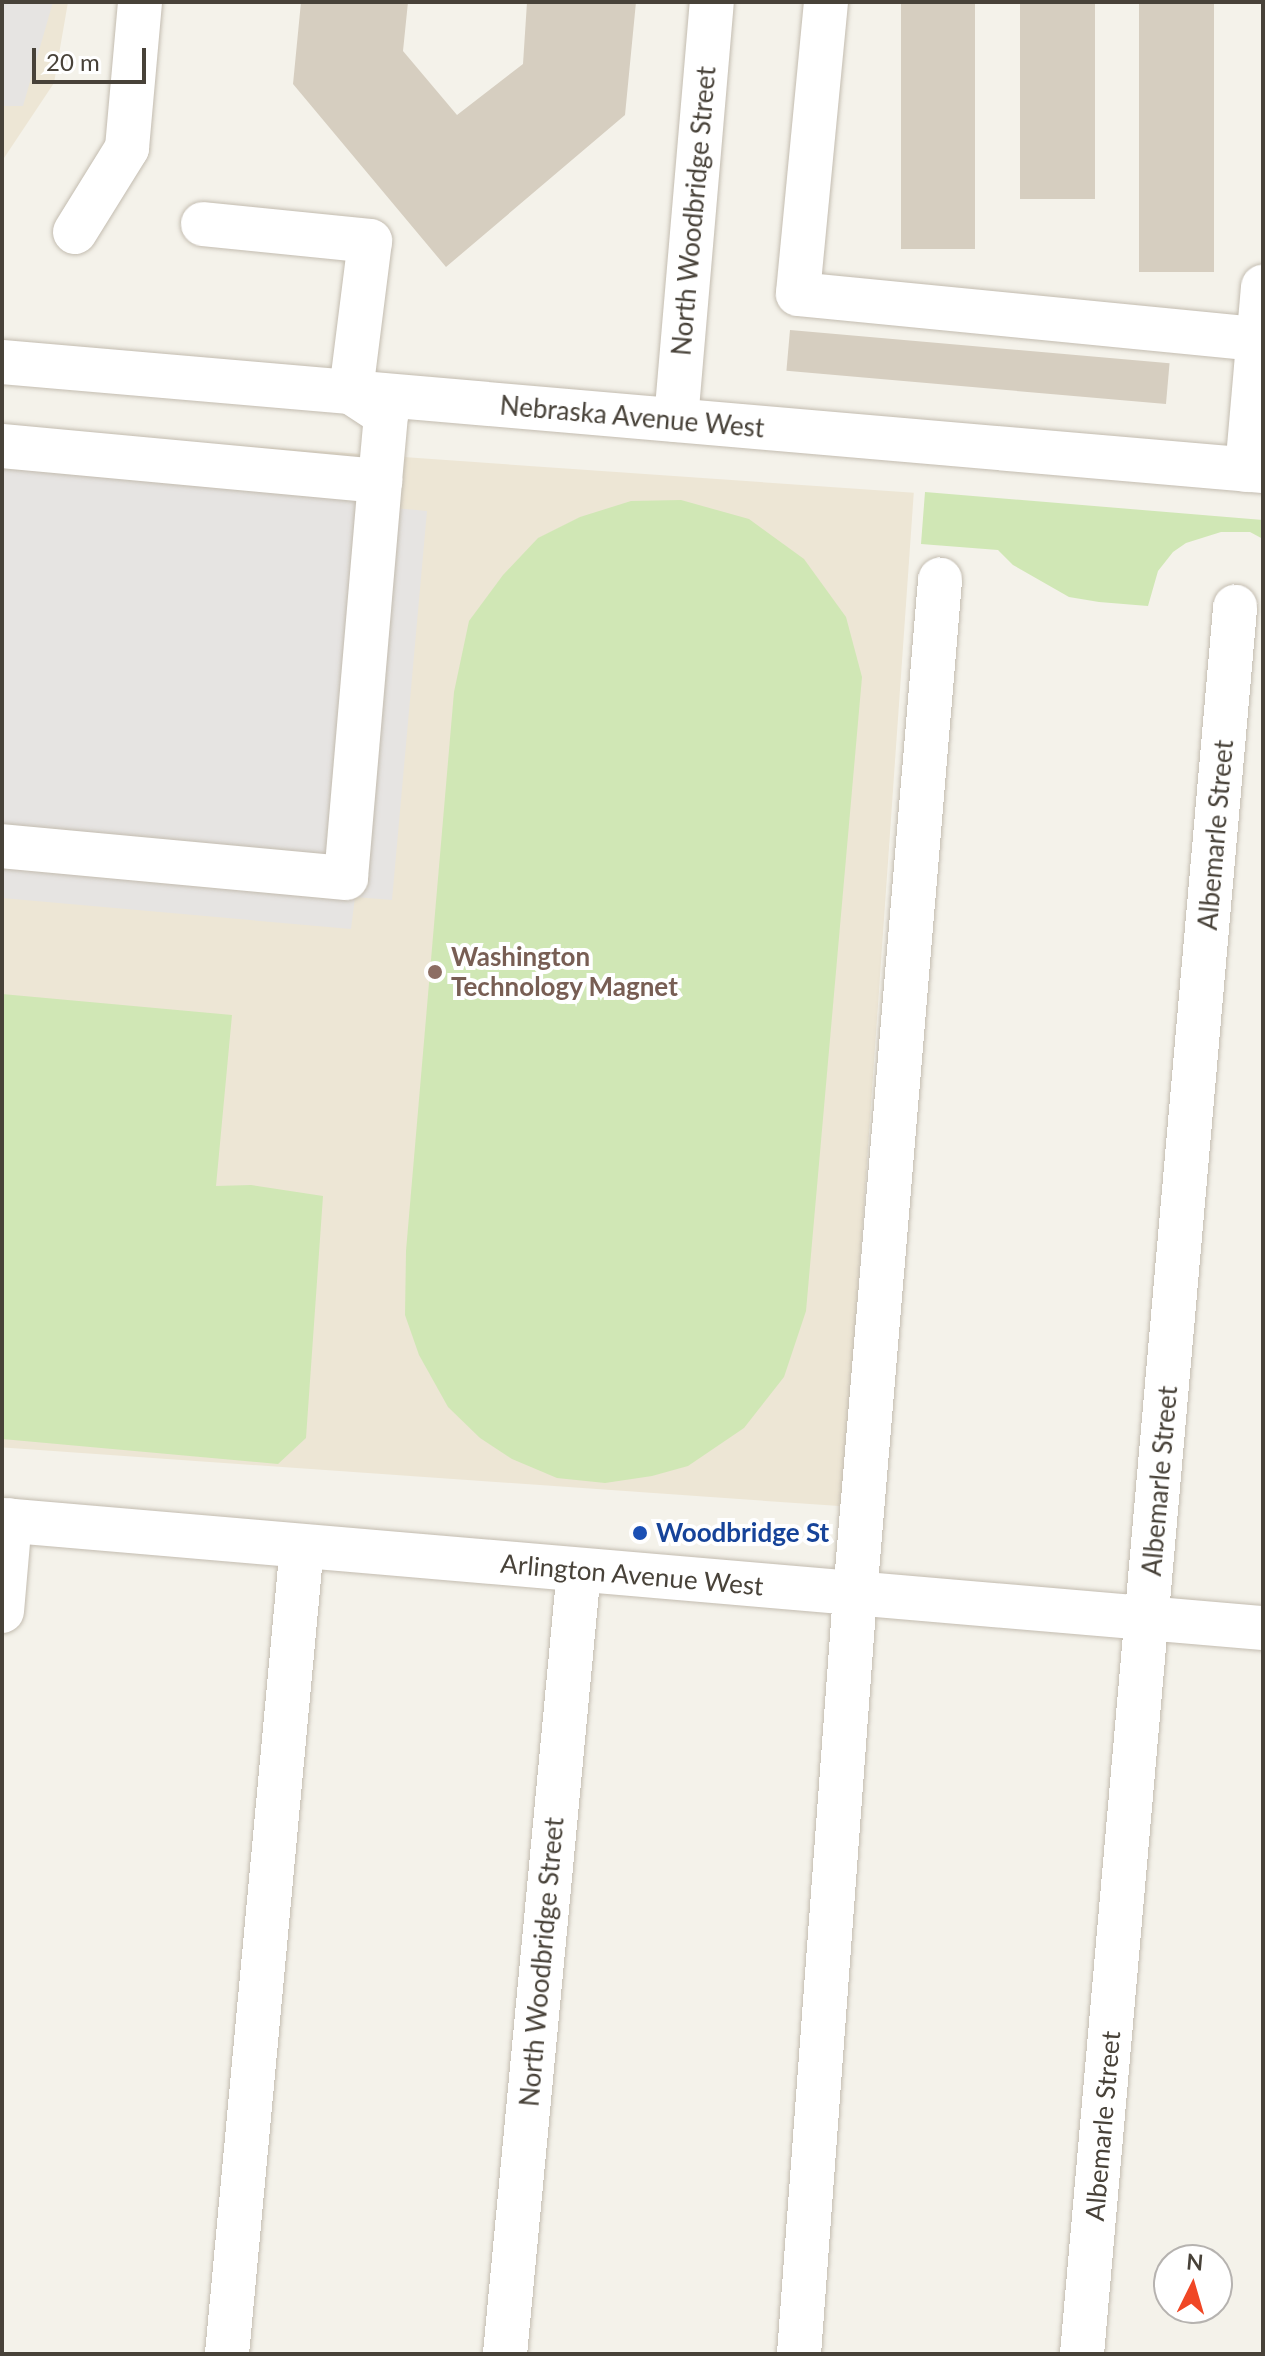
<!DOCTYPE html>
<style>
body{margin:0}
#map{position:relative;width:1265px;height:2356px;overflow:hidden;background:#f4f2ea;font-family:Lato,sans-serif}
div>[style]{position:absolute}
.education>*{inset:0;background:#ede6d5;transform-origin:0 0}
.green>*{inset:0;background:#d0e7b5}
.parking>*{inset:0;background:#e6e4e2}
.building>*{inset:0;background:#d6cec0;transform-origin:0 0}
.roads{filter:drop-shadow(0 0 2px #c3bcb0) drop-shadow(0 0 2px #c3bcb0)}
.minor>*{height:44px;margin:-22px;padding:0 22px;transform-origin:22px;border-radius:22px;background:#fff}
.dots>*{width:22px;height:22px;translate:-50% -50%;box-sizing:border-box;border:4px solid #fff;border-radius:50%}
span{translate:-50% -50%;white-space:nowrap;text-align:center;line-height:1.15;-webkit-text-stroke:8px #fff;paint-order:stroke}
.street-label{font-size:26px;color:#484239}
.education-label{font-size:26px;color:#785e54;font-weight:700}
.left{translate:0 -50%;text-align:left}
.transit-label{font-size:26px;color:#164399;font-weight:700}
.frame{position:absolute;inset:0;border:4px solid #484239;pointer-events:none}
.north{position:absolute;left:1153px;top:2244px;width:80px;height:80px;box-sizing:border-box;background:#fff;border:2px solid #b6b3b0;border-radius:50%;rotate:5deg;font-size:22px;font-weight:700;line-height:32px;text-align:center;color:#484239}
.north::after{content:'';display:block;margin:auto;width:28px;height:36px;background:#f04725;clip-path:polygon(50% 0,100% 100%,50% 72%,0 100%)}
.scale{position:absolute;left:32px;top:48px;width:114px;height:36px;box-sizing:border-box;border:4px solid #484239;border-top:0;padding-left:10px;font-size:24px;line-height:28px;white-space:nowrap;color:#484239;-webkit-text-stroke:6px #fff;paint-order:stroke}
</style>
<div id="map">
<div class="education">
<i style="clip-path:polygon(2px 2px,68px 2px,54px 83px,4px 158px,2px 168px)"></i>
<i style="left:2px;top:429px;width:914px;height:1016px;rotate:4deg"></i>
</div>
<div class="green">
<i style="clip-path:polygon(925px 492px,1263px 520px,1263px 539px,1250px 532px,1221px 532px,1186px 543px,1173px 552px,1158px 571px,1148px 606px,1099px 602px,1069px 597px,1013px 565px,998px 550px,921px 544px)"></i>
<i style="clip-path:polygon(681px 500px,749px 519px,804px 559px,846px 617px,862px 677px,806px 1311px,784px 1377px,744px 1428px,688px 1466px,652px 1476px,605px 1483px,557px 1478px,512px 1459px,480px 1438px,448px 1407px,419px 1355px,405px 1315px,406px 1251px,454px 692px,469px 621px,503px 575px,538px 538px,580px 517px,631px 501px)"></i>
<i style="clip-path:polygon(2px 994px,232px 1015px,216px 1186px,251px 1185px,323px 1196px,306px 1438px,278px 1464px,2px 1439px)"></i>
</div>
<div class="parking">
<i style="clip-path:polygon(2px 2px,53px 2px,23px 106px,2px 106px)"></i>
<i style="clip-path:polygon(2px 430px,395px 508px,427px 511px,392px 900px,355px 897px,351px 929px,2px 898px)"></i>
</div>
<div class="building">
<i style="clip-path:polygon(301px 2px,408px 2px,403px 51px,457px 115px,523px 64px,527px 2px,636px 2px,625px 115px,446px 267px,293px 84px)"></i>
<i style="left:901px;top:2px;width:74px;height:247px"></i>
<i style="left:1020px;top:2px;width:75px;height:197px"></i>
<i style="left:1139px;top:2px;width:75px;height:270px"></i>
<i style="left:790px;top:330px;width:381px;height:41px;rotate:5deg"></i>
</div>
<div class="roads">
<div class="minor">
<i style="left:826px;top:2px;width:293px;rotate:95.5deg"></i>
<i style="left:798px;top:294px;width:463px;rotate:5.6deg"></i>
<i style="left:203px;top:224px;width:168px;rotate:5.8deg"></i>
<i style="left:370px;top:241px;width:152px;rotate:97.2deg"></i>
<i style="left:351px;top:392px;width:42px;rotate:33.3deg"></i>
<i style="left:386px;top:415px;width:66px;rotate:95.2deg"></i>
<i style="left:75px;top:232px;width:99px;rotate:-58.2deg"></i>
<i style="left:127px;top:148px;width:147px;rotate:-84.9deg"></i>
<i style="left:2px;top:362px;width:1266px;rotate:4.94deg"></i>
<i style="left:676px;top:420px;width:420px;rotate:-85.1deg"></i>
<i style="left:2px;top:446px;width:380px;rotate:5.3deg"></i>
<i style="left:380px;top:481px;width:398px;rotate:94.9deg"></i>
<i style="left:346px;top:878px;width:345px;rotate:-174.7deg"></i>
<i style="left:1247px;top:470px;width:184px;rotate:-85deg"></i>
<i style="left:2px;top:1520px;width:1266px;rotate:4.9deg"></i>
<i style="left:2px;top:1611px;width:91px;rotate:-85deg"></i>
<i style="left:227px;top:2354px;width:811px;rotate:-84.7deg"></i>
<i style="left:505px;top:2354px;width:787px;rotate:-84.61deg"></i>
<i style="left:799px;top:2354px;width:761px;rotate:-85.78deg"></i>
<i style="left:855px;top:1595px;width:1019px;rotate:-85.21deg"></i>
<i style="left:1082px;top:2354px;width:1754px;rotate:-84.99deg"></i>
</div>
</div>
<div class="dots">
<i style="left:435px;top:972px;background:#8d6e63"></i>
<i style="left:640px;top:1533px;background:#1a4fb4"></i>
</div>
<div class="street-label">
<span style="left:694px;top:211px;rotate:-85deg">North Woodbridge Street</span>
<span style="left:632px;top:417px;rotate:5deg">Nebraska Avenue West</span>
<span style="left:1216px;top:835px;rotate:-85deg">Albemarle Street</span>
<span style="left:1160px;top:1481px;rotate:-85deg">Albemarle Street</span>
<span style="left:632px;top:1575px;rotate:5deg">Arlington Avenue West</span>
<span style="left:542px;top:1962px;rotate:-85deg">North Woodbridge Street</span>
<span style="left:1103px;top:2126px;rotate:-85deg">Albemarle Street</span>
</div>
<div class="education-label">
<span class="left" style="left:451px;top:972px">Washington<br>Technology Magnet</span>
</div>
<div class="transit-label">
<span class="left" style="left:656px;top:1533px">Woodbridge St</span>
</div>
<div class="frame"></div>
<div class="north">N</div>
<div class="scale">20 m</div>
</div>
